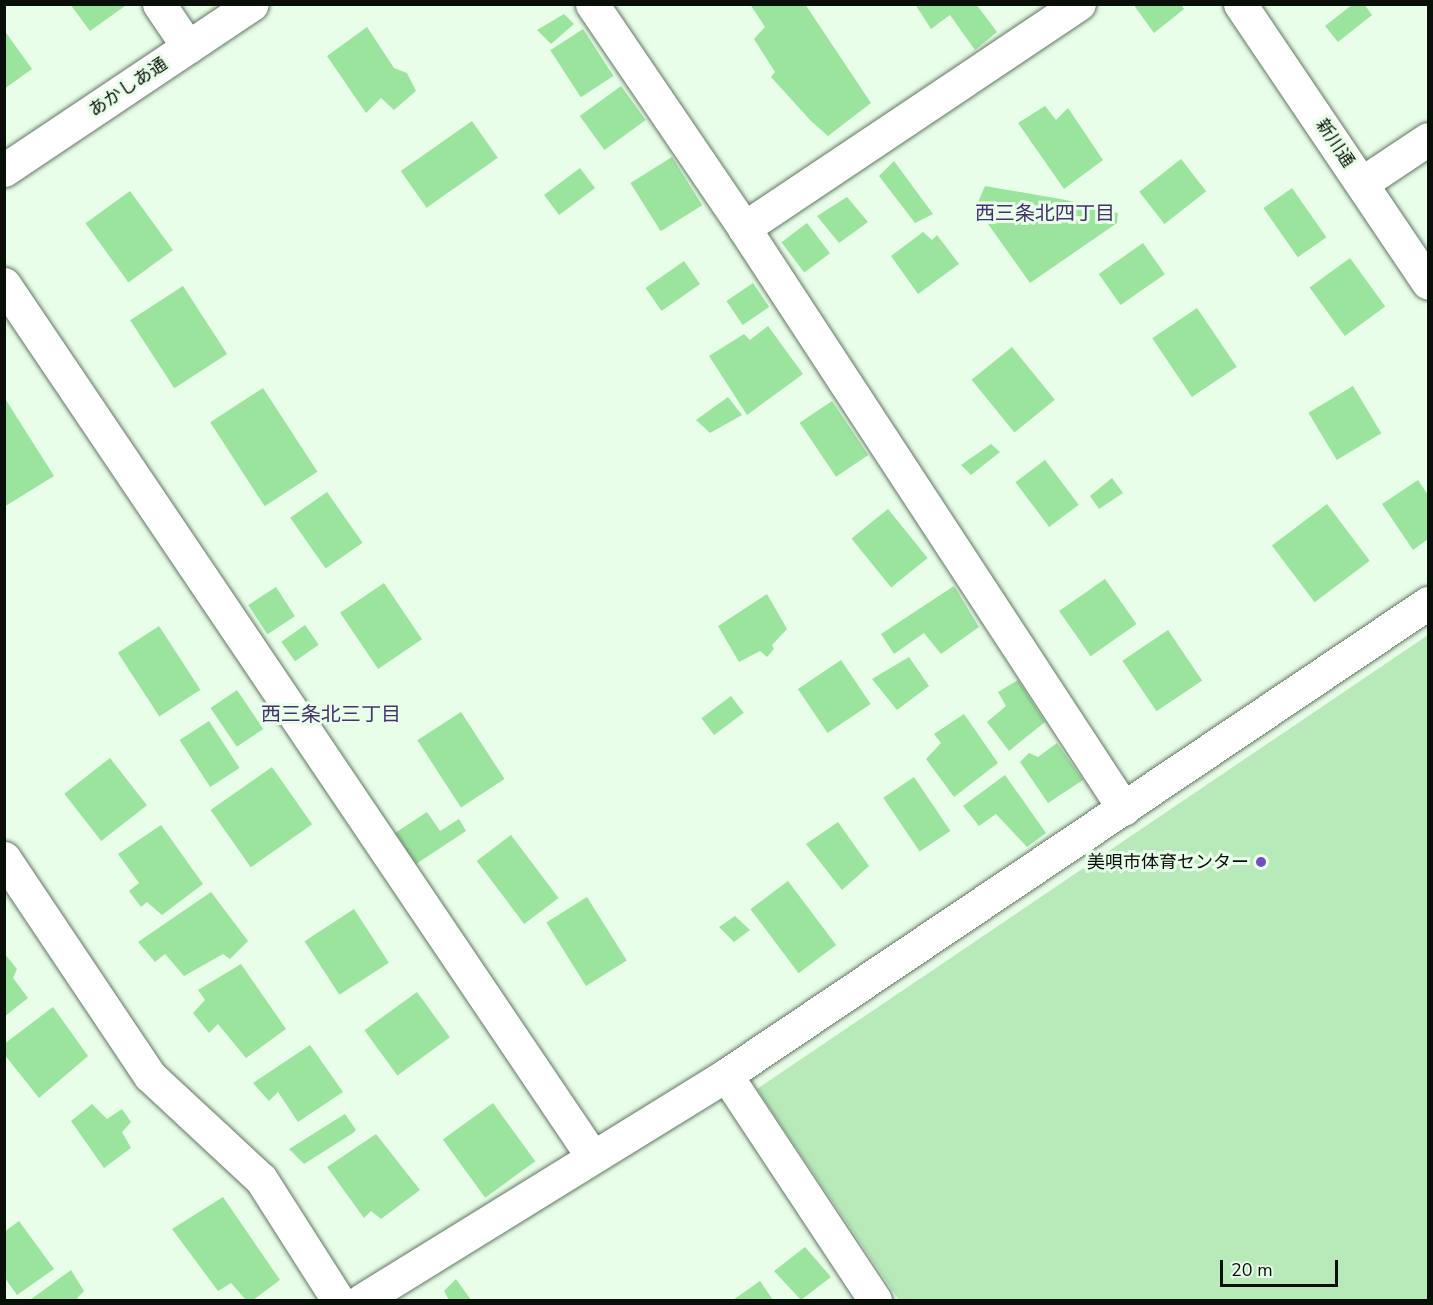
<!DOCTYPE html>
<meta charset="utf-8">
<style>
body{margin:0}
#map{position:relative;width:1433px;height:1305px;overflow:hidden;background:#e8fee8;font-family:"Nunito Sans","Noto Sans JP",sans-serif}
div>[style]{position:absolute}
.green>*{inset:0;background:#b8e9b9}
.building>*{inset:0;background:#9be49e;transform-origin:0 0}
.roads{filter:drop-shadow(0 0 2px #637764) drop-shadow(0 0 2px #637764)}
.minor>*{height:33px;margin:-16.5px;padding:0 16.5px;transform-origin:16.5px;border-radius:16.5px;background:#fff}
.dots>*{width:16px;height:16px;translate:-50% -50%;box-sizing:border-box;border:3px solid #e8fee8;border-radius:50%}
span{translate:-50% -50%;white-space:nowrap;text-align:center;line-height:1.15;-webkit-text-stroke:6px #e8fee8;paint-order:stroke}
.street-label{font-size:18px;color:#070f08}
.poi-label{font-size:18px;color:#070f08}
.right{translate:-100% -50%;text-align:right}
.neighbourhood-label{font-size:20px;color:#44316d}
.frame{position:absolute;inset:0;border:6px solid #070f08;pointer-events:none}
.scale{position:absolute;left:1220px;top:1260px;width:118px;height:27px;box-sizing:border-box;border:3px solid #070f08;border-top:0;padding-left:8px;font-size:18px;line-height:21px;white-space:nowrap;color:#070f08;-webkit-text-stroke:4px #e8fee8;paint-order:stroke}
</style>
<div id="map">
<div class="green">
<i style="clip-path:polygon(1428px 635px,1428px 1300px,899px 1300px,757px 1089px)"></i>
</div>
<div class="building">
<i style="clip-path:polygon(70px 4px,124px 4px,125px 6px,90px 31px)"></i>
<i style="clip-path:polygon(750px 4px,805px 4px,871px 103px,828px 136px,811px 121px,771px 77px,775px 72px,754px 39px,765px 27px)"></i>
<i style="clip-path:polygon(915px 4px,976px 4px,997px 32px,975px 50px,950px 15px,931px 29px)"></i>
<i style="clip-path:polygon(1133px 4px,1181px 4px,1184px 9px,1154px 33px)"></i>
<i style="clip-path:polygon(1353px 4px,1364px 4px,1372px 15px,1338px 42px,1325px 26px)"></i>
<i style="clip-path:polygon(564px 14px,574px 24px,551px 44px,537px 30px)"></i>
<i style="clip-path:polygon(367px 27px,394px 68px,407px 73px,416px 91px,394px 110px,381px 98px,366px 113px,327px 56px)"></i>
<i style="left:583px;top:29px;width:56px;height:39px;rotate:57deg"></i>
<i style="clip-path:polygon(4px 30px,32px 69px,4px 89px)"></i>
<i style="left:621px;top:86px;width:42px;height:51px;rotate:54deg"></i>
<i style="clip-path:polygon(1045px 106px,1056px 120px,1068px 108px,1103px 160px,1064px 189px,1018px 123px)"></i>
<i style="left:472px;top:121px;width:45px;height:87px;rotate:55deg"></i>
<i style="left:672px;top:157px;width:57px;height:49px;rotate:58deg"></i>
<i style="left:1181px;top:159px;width:41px;height:53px;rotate:52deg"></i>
<i style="clip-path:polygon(894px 161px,933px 214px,915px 223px,879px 176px)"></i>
<i style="left:580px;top:168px;width:25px;height:45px;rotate:53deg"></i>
<i style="clip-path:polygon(985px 186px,1066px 200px,1118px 213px,1117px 223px,1030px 283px,976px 207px)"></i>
<i style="left:1292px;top:188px;width:60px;height:35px;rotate:55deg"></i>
<i style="left:130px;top:191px;width:73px;height:55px;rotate:54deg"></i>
<i style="clip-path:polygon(847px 197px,868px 222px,839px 243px,817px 216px)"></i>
<i style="left:807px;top:223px;width:38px;height:32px;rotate:53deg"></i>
<i style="clip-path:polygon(923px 232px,932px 240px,937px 235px,959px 264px,918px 294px,891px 256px)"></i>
<i style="left:1143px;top:243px;width:38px;height:54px;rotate:55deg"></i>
<i style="left:1350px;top:258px;width:60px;height:50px;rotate:54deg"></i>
<i style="left:684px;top:261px;width:28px;height:47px;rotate:55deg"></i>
<i style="left:753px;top:283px;width:29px;height:32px;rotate:56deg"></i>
<i style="left:183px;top:286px;width:81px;height:63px;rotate:57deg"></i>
<i style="left:1197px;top:308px;width:71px;height:54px;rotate:56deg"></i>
<i style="clip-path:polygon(768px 326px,803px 374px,747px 415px,709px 356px,744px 334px,750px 340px)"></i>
<i style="left:1012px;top:347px;width:68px;height:52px;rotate:51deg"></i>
<i style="left:1353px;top:386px;width:55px;height:52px;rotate:59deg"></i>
<i style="left:263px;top:388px;width:100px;height:63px;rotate:57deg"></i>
<i style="clip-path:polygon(4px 397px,54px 476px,4px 507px)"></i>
<i style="clip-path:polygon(728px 397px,742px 415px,710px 433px,696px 420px)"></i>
<i style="left:832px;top:401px;width:65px;height:39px;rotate:56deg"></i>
<i style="clip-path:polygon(991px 444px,1000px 452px,971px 475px,961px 465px)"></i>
<i style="left:1045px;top:460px;width:56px;height:37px;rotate:53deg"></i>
<i style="clip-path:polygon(1112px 478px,1123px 493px,1099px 509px,1090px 496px)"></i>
<i style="clip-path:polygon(1418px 480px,1428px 495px,1428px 539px,1413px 550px,1382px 504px)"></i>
<i style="left:327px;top:492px;width:62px;height:45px;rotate:55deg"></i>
<i style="left:1327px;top:504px;width:71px;height:69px;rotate:53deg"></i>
<i style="left:888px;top:509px;width:63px;height:47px;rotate:51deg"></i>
<i style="left:1105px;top:579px;width:55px;height:56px;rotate:55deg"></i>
<i style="left:384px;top:583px;width:68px;height:53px;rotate:56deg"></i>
<i style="clip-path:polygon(954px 586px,979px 627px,941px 654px,924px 633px,894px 654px,881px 634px)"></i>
<i style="left:276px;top:587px;width:35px;height:33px;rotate:57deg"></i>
<i style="clip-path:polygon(767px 594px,787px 629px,772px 645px,774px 649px,767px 657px,760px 651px,739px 662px,718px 626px)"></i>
<i style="left:305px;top:625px;width:24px;height:29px;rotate:55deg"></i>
<i style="left:159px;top:626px;width:76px;height:49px;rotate:57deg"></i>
<i style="left:1168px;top:630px;width:61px;height:55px;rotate:56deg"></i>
<i style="clip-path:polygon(909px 657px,929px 686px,897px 710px,872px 679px)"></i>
<i style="left:841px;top:660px;width:53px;height:52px;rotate:56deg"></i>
<i style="clip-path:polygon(1018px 680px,1045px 722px,1009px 751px,987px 722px,1006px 706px,998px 692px)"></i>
<i style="left:237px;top:690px;width:47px;height:32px;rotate:56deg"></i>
<i style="left:731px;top:696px;width:21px;height:37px;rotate:53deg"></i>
<i style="left:461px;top:712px;width:80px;height:52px;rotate:57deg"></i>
<i style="clip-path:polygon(964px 714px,998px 763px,954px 797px,926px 759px,941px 743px,934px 734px)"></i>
<i style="left:209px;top:721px;width:56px;height:35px;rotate:57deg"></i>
<i style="clip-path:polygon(1057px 743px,1083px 780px,1048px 803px,1020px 762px,1029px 753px,1038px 757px)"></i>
<i style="left:110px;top:758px;width:60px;height:58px;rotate:52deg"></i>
<i style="left:272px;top:767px;width:70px;height:75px;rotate:55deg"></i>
<i style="clip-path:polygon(1005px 775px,1046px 833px,1027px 847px,996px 814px,979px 826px,963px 806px)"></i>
<i style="left:914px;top:777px;width:65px;height:37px;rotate:56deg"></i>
<i style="clip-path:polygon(427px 812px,440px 831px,459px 819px,466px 831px,416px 864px,395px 833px)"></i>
<i style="clip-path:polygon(838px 822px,869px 866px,842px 890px,806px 844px)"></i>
<i style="clip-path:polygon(161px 825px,203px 884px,162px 915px,147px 902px,141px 907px,129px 891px,139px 883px,118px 854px)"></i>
<i style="left:511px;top:835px;width:79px;height:43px;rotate:53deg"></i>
<i style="left:788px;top:881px;width:80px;height:47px;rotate:53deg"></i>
<i style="clip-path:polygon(211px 892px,248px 941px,230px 959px,223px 954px,184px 976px,165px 954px,155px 962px,138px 942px)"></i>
<i style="left:587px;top:897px;width:75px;height:48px;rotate:58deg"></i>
<i style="left:354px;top:909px;width:64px;height:59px;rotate:57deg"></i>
<i style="clip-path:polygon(735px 916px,750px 930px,734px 942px,719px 927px)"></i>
<i style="clip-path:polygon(4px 953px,17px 969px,13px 978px,28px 998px,4px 1017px)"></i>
<i style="clip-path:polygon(241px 964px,286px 1029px,246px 1058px,218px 1024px,209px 1033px,193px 1013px,205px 1000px,198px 990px)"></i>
<i style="left:417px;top:992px;width:56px;height:65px;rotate:54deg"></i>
<i style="clip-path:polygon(53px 1007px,88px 1056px,39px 1098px,4px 1054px,4px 1044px)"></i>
<i style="clip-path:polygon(310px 1045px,343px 1092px,298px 1122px,278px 1092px,269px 1101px,253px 1083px)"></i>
<i style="left:493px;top:1103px;width:72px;height:62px;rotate:54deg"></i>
<i style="clip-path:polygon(92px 1104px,107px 1119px,122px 1109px,131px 1122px,122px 1132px,131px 1148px,104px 1168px,71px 1121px)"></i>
<i style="clip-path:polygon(345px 1114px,356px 1130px,353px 1133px,304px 1164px,289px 1149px)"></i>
<i style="clip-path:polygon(376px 1134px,420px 1190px,381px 1219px,371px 1211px,364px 1218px,327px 1167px)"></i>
<i style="clip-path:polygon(223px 1197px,280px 1280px,253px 1300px,246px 1300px,231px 1283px,218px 1291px,172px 1229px)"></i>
<i style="clip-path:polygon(19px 1221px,54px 1269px,17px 1295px,4px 1277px,4px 1232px)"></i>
<i style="clip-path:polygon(805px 1247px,831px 1277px,801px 1300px,774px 1271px)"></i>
<i style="clip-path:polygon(71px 1270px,84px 1291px,77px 1298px,80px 1300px,30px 1300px)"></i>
<i style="clip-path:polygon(456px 1279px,471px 1300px,449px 1300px,444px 1291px)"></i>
<i style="clip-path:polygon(760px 1281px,773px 1300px,733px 1300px)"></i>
</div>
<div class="roads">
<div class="minor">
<i style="left:159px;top:4px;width:52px;rotate:56deg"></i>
<i style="left:592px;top:4px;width:271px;rotate:55.8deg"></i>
<i style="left:744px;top:228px;width:694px;rotate:56.81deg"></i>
<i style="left:1240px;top:4px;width:336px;rotate:56deg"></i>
<i style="left:4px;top:170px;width:298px;rotate:-33.8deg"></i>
<i style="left:1362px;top:183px;width:79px;rotate:-33.7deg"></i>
<i style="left:744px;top:228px;width:403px;rotate:-33.8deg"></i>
<i style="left:4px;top:284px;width:1052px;rotate:56.01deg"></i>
<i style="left:4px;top:858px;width:262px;rotate:56.2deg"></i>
<i style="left:150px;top:1076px;width:151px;rotate:42.9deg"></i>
<i style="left:261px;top:1179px;width:143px;rotate:57.5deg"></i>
<i style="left:726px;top:1075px;width:270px;rotate:56.5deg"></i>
<i style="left:362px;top:1300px;width:428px;rotate:-31.7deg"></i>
<i style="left:726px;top:1075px;width:846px;rotate:-33.92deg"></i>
</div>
</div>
<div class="dots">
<i style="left:1261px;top:862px;background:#764cc5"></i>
</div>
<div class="street-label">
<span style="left:128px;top:87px;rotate:-34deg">あかしあ通</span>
<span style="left:1335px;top:143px;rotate:56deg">新川通</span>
</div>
<div class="poi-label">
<span class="right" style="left:1249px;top:862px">美唄市体育センター</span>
</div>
<div class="neighbourhood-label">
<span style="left:1045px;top:213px">西三条北四丁目</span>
<span style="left:331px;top:714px">西三条北三丁目</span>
</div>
<div class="frame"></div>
<div class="scale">20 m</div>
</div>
